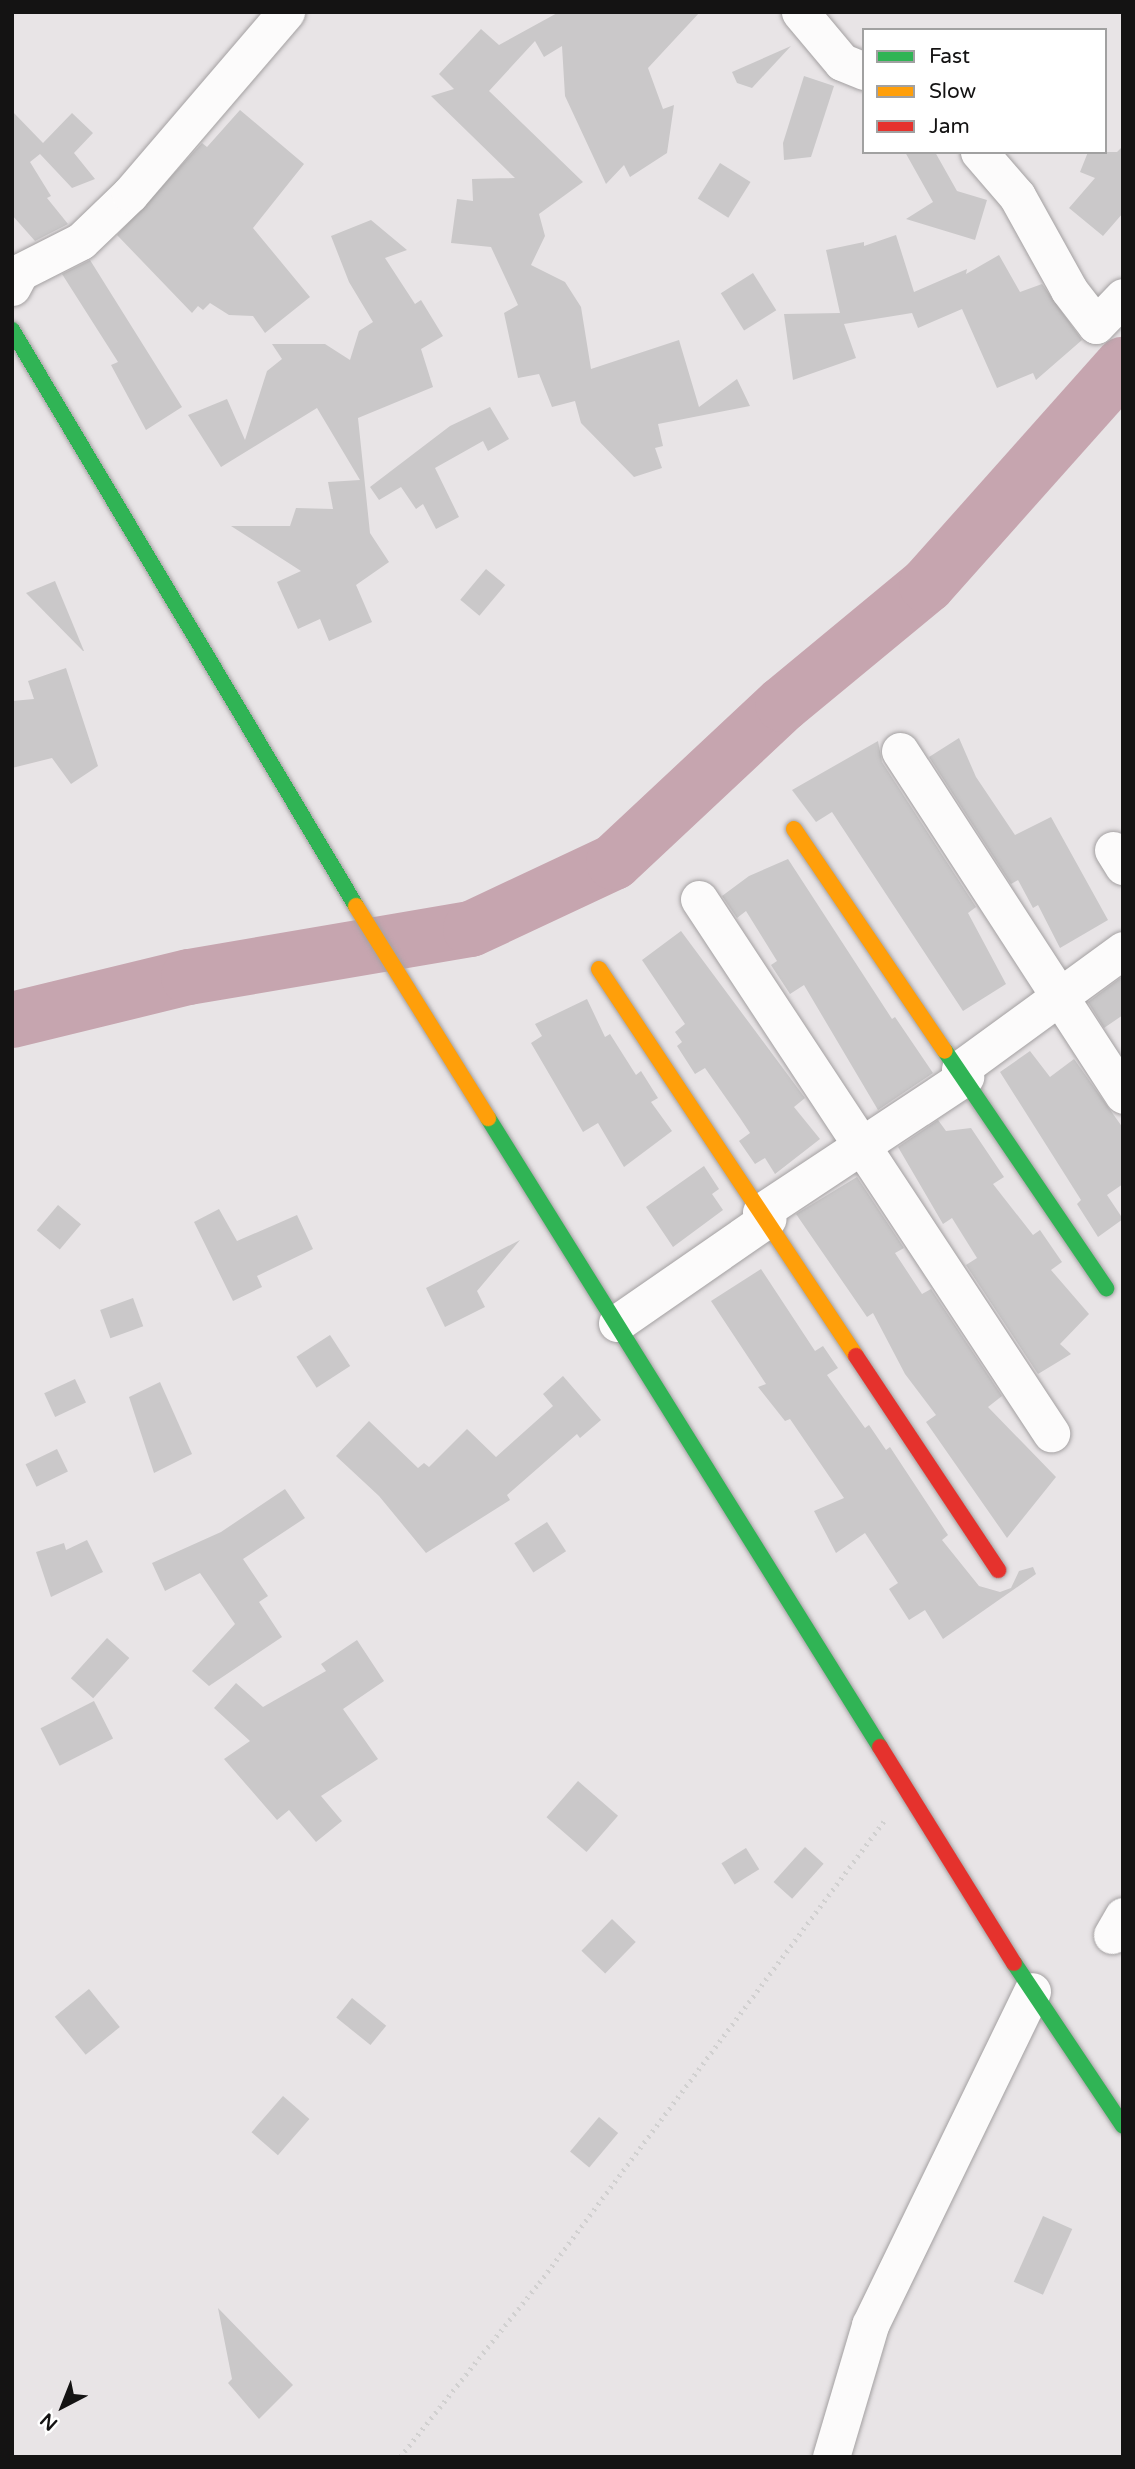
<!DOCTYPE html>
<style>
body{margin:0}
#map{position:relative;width:1135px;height:2469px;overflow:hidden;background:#e8e4e6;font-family:"Varela Round",sans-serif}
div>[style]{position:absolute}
.river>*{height:56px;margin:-28px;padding:0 28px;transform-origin:28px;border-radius:28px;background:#c6a5af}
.building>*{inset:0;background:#cac8c9;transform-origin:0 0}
.path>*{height:4.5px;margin-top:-2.25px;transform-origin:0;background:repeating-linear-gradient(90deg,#d1d0d0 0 2px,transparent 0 7px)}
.roads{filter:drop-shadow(0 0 2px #a3a0a1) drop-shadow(0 0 2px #a3a0a1)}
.street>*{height:37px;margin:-18.5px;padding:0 18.5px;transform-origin:18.5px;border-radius:18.5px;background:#fcfbfb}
.fast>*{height:16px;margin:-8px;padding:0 8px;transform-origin:8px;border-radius:8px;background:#30b455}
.slow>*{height:16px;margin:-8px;padding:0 8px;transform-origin:8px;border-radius:8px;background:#ff9f0a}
.jam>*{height:16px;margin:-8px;padding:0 8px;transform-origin:8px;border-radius:8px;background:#e5322d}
span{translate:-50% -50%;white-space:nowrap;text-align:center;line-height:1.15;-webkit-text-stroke:5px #fff;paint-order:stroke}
.frame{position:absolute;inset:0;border:14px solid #141313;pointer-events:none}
.legend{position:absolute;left:862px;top:28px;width:245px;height:126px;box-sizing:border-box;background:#fff;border:2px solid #a1a1a1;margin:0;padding:9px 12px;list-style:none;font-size:21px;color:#141313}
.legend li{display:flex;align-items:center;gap:14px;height:35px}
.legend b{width:35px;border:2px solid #a1a1a1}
.north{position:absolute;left:28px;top:2371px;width:70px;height:70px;-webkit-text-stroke:5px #fff;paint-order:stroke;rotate:222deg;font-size:19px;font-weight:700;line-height:28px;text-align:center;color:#141313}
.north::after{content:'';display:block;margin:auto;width:24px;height:32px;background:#141313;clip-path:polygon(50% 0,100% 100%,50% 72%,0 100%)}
</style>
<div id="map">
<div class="river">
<i style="left:12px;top:1020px;width:182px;rotate:-13.7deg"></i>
<i style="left:189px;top:977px;width:286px;rotate:-9.7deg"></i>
<i style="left:471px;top:929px;width:158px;rotate:-25.1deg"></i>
<i style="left:614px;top:862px;width:231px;rotate:-43.1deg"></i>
<i style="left:783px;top:704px;width:187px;rotate:-39.6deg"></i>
<i style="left:927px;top:585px;width:295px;rotate:-48.3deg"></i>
</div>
<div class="building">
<i style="clip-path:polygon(559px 12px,700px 12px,648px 68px,663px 109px,674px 105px,667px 153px,630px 177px,624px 165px,606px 184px,565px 96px,562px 46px,544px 57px,535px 41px,489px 91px,583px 182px,539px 214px,545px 236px,531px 265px,565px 282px,581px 307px,591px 369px,679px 340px,699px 407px,737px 379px,750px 406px,658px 424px,663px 446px,655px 448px,662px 468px,634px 477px,581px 423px,575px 401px,552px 407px,539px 374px,518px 378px,504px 313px,518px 305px,491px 247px,451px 243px,457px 199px,473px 201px,472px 179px,515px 178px,431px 96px,454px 89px,439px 74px,481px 29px,499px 45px)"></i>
<i style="clip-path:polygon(791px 46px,752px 88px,737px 83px,732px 72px)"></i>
<i style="clip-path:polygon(804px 76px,834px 86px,811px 157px,784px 160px,783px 143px)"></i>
<i style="clip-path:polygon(240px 110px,304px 164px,253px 228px,310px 297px,265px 333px,253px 316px,229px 315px,210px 303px,203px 310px,198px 306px,192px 313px,117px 235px,202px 143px,207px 147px)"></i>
<i style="clip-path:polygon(12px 111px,43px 143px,72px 113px,93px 133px,74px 153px,95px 179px,72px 188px,40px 154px,30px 162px,51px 196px,47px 198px,68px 224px,35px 241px,12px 215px)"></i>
<i style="clip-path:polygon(1123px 146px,1123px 213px,1103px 236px,1069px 208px,1095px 178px,1080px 172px,1088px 152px,1117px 152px)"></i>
<i style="clip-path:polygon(905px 152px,935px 152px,957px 191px,987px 200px,975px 240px,906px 219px,933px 202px)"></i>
<i style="left:720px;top:163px;width:36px;height:42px;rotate:32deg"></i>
<i style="clip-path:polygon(371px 220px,407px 250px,385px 258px,415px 304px,421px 300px,443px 336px,421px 349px,433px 387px,358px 418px,370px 533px,389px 562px,356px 585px,372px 622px,329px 641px,320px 619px,298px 629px,277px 582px,301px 571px,231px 526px,290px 526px,296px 508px,333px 509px,328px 482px,360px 480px,317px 408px,221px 467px,188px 415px,227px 399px,245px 440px,267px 371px,282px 359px,272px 344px,325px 344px,350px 360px,359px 331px,373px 322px,349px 282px,331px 236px)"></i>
<i style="clip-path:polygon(896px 235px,914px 292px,967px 269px,966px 274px,999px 255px,1020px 292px,1042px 284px,1082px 340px,1036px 380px,1033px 373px,997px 388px,962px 309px,918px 328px,912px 313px,844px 324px,856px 358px,793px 380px,784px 314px,840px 313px,826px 250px,864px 242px,864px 246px)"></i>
<i style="clip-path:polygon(90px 260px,182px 407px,146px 430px,111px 365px,118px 362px,62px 274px)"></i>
<i style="left:753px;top:273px;width:44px;height:38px;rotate:58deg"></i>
<i style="clip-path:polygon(490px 407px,509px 439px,488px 451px,483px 441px,435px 468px,459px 517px,436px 529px,423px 504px,416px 509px,401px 487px,379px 500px,370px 487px,450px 426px)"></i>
<i style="left:486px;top:569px;width:25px;height:40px;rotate:40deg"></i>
<i style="clip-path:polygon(55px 581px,84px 651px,83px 651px,26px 593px)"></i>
<i style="clip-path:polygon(66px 668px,98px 766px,71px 784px,52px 758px,12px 768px,12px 701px,34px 699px,28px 681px)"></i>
<i style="clip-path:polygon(959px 738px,976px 777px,1015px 835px,1051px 817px,1108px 920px,1060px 948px,1038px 905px,1033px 908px,1018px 880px,1011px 884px,929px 757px)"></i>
<i style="clip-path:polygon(878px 741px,882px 762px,976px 907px,968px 913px,1006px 984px,963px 1011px,832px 812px,816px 822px,792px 790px)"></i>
<i style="clip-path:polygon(788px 859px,892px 1019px,895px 1017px,933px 1073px,878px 1110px,804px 985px,790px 994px,771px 965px,777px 961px,746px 911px,737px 918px,722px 896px,749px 876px)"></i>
<i style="clip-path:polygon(681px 931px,805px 1098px,794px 1107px,820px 1139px,775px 1174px,765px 1158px,755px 1164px,739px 1141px,750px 1133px,740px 1118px,705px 1068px,695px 1074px,677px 1046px,682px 1042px,675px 1032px,685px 1024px,642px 960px)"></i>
<i style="clip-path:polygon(1123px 976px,1123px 1015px,1104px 1028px,1088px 1002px)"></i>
<i style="clip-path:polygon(587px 999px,605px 1037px,610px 1034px,636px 1075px,641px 1071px,658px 1098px,651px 1102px,672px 1131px,624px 1167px,598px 1123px,583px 1132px,531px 1043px,542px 1036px,535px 1024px)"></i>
<i style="clip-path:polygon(1030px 1051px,1050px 1077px,1074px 1059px,1123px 1128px,1123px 1184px,1107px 1195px,1123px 1219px,1098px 1237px,1077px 1204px,1081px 1200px,1000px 1072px)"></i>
<i style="clip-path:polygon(938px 1120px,946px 1131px,971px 1128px,1004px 1177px,993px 1184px,1033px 1235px,1040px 1230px,1062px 1262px,1051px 1270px,1089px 1314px,1060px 1344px,1071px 1354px,1038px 1374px,966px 1265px,977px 1258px,952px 1218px,943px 1224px,898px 1147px)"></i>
<i style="clip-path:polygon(704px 1166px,719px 1189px,712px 1194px,723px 1210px,673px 1247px,646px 1207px)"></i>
<i style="clip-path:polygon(857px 1177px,904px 1248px,895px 1253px,922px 1294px,931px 1289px,1002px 1396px,988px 1407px,1056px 1477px,1007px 1538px,926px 1422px,936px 1415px,905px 1374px,873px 1313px,867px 1317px,796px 1214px)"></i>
<i style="left:58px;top:1205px;width:30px;height:33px;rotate:40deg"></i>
<i style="clip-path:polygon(219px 1209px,237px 1241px,297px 1215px,313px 1249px,257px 1276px,262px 1287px,233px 1301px,194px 1222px)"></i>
<i style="clip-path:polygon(520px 1240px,477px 1291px,485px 1307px,445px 1327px,426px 1288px)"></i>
<i style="clip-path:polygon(761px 1269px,815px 1351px,823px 1346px,838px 1368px,827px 1375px,865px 1428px,869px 1425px,886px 1450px,890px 1447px,948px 1535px,942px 1540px,979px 1586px,1000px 1592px,1011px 1588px,1019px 1571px,1033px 1567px,1036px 1574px,943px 1639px,925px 1610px,909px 1620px,889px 1589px,898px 1583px,865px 1533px,836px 1553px,814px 1511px,844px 1498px,790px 1419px,785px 1421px,758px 1387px,766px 1384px,711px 1301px)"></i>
<i style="left:133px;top:1298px;width:30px;height:35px;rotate:70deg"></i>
<i style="left:330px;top:1335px;width:37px;height:40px;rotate:57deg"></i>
<i style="clip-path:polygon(563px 1376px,601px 1420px,580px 1438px,577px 1434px,507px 1495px,510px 1500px,426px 1553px,379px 1496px,336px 1456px,369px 1421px,418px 1468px,424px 1463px,429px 1467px,467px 1429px,496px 1457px,553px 1406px,543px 1394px)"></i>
<i style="left:75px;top:1379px;width:26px;height:34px;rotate:65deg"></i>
<i style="clip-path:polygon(160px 1382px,192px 1454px,154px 1473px,129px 1397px)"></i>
<i style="left:57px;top:1449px;width:25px;height:35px;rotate:64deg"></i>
<i style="clip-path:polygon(285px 1489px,305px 1518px,243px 1559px,268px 1596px,259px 1602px,282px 1637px,209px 1686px,192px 1671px,235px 1624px,200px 1573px,165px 1591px,152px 1563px,221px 1532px)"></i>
<i style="left:547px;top:1522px;width:35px;height:39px;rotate:57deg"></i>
<i style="clip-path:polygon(87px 1540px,103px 1572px,51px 1597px,36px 1552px,64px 1543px,66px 1550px)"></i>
<i style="left:107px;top:1638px;width:30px;height:54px;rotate:42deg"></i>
<i style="clip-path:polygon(357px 1640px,384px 1681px,343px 1709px,378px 1759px,321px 1796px,342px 1821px,316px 1842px,289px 1810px,277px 1820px,224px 1759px,250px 1741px,214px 1708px,236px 1683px,263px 1707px,326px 1671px,321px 1664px)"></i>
<i style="left:94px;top:1701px;width:42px;height:60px;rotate:63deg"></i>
<i style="left:578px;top:1781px;width:53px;height:48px;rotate:41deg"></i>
<i style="left:805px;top:1847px;width:25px;height:47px;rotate:42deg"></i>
<i style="left:746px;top:1848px;width:25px;height:29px;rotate:58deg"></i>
<i style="left:612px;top:1919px;width:33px;height:44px;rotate:44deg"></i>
<i style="left:89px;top:1989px;width:49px;height:44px;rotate:51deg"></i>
<i style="left:352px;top:1998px;width:44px;height:25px;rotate:39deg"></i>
<i style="left:283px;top:2096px;width:35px;height:48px;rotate:41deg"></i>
<i style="left:599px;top:2117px;width:25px;height:45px;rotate:40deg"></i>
<i style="left:1043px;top:2216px;width:32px;height:72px;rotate:24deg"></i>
<i style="clip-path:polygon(218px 2308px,293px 2385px,259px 2419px,228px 2383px,232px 2379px)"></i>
</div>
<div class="path">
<i style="left:400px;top:2457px;width:223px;rotate:-51.4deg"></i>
<i style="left:539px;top:2283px;width:577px;rotate:-53.25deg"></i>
</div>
<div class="roads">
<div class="street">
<i style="left:800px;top:12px;width:65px;rotate:50deg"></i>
<i style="left:842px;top:62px;width:24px;rotate:22deg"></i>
<i style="left:979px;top:152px;width:58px;rotate:49.2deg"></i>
<i style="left:1017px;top:196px;width:107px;rotate:61deg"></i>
<i style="left:1069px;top:290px;width:44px;rotate:52.4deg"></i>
<i style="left:1096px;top:325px;width:39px;rotate:-46deg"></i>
<i style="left:12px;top:287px;width:17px;rotate:-62deg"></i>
<i style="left:20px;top:272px;width:68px;rotate:-26.9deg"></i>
<i style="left:81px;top:241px;width:68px;rotate:-43.8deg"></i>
<i style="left:130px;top:194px;width:240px;rotate:-49.4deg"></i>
<i style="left:900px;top:751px;width:410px;rotate:57deg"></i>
<i style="left:1113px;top:850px;width:19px;rotate:58deg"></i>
<i style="left:699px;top:899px;width:640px;rotate:56.61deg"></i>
<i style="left:960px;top:1069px;width:202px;rotate:-36.1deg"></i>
<i style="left:761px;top:1212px;width:245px;rotate:-33.5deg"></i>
<i style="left:617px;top:1323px;width:183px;rotate:-34.7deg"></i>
<i style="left:1112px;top:1935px;width:22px;rotate:-60deg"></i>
<i style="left:831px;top:2457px;width:138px;rotate:-73.5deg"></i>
<i style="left:870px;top:2325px;width:371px;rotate:-64.1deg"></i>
</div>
<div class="fast">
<i style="left:12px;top:330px;width:671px;rotate:59.15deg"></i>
<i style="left:945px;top:1051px;width:287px;rotate:55.8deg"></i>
<i style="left:488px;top:1118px;width:741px;rotate:58.07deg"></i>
<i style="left:1014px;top:1963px;width:196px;rotate:56.2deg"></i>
</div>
<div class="slow">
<i style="left:794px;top:829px;width:268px;rotate:55.8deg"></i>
<i style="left:356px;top:906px;width:250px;rotate:58.1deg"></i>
<i style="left:599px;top:969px;width:465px;rotate:56.4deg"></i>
</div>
<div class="jam">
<i style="left:856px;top:1356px;width:257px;rotate:56.4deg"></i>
<i style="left:880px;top:1747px;width:254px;rotate:58.2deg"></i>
</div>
</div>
<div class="frame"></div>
<ul class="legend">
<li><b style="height:9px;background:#30b455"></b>Fast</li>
<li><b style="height:9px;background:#ff9f0a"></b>Slow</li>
<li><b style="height:9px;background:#e5322d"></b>Jam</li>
</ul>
<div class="north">N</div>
</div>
